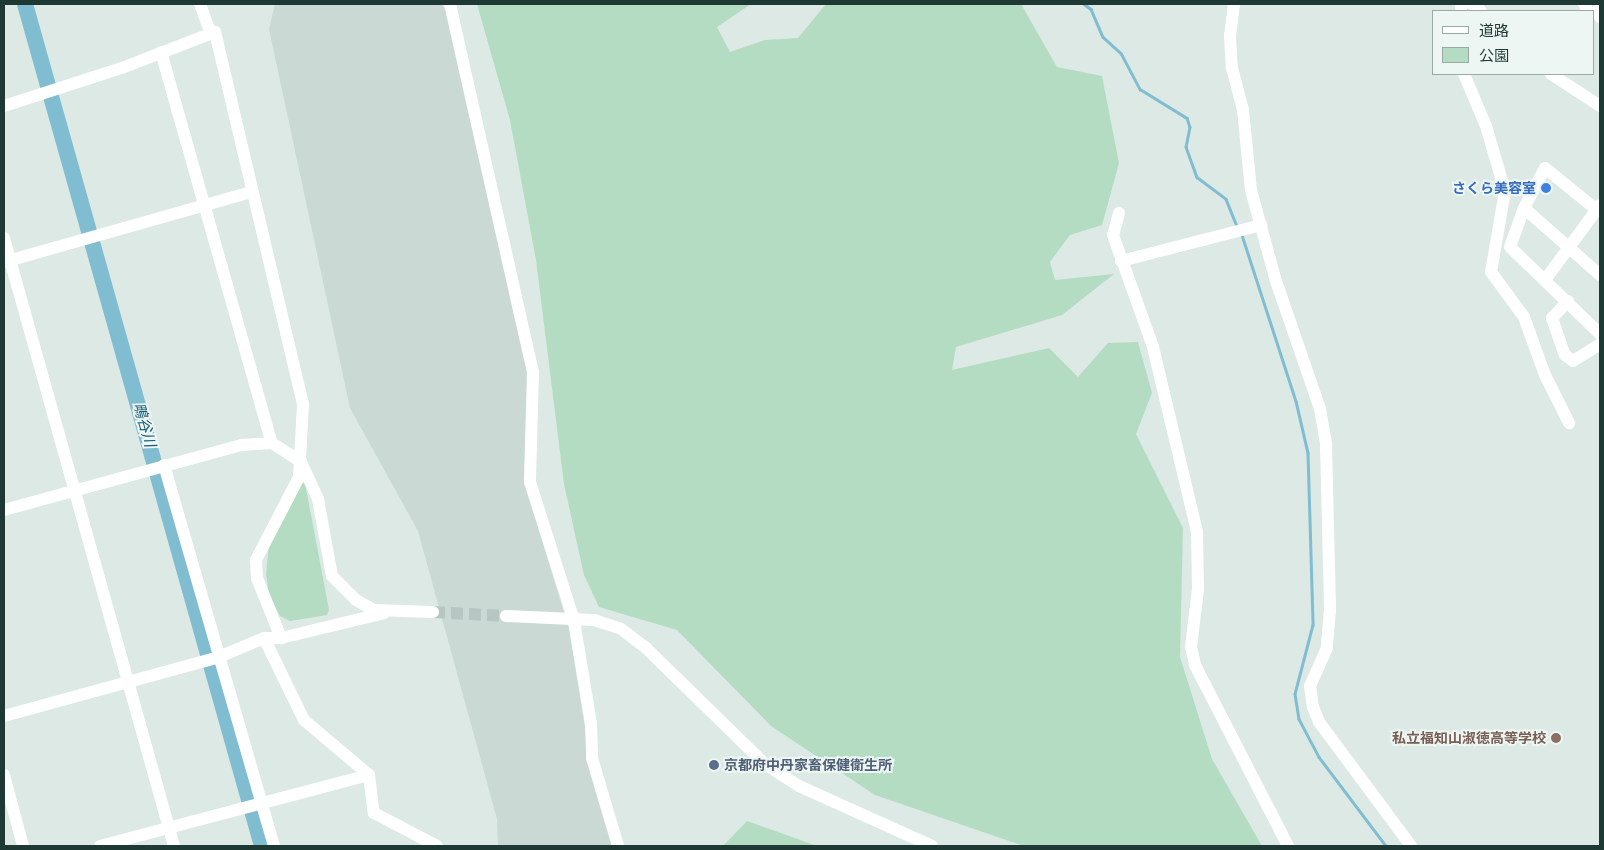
<!DOCTYPE html>
<meta charset="utf-8">
<style>
body{margin:0}
#map{position:relative;width:1604px;height:850px;overflow:hidden;background:#dce9e5;font-family:Raleway,"Noto Sans JP",sans-serif}
div>[style]{position:absolute}
.built>*{inset:0;background:#cbd9d4}
.green>*{inset:0;background:#b4dcc3}
.stream>*{height:2.5px;margin:-1.25px;padding:0 1.25px;transform-origin:1.25px;border-radius:1.25px;background:#81bdd1}
.river>*{height:16px;margin:-8px;padding:0 8px;transform-origin:8px;border-radius:8px;background:#81bdd1}
.minor-tunnel>*{height:12px;margin-top:-6px;transform-origin:0;background:repeating-linear-gradient(90deg,#b6c6c2 0 12px,transparent 0 18px)}
.minor>*{height:12px;margin:-6px;padding:0 6px;transform-origin:6px;border-radius:6px;background:#fff}
.dots>*{width:14px;height:14px;translate:-50% -50%;box-sizing:border-box;border:2px solid #edf6f2;border-radius:50%}
span{translate:-50% -50%;white-space:nowrap;text-align:center;line-height:1.15;-webkit-text-stroke:4px #edf6f2;paint-order:stroke}
.shop-label{font-size:14px;color:#366cbe;font-weight:700}
.right{translate:-100% -50%;text-align:right}
.education-label{font-size:14px;color:#785e54;font-weight:700}
.service-label{font-size:14px;color:#4e5e75;font-weight:700}
.left{translate:0 -50%;text-align:left}
.water-label{font-size:15px;color:#175c75;font-style:italic}
.frame{position:absolute;inset:0;border:5px solid #1e3934;pointer-events:none}
.legend{position:absolute;left:1432px;top:10px;width:162px;height:65px;box-sizing:border-box;background:#edf6f2;border:1px solid #9aaaa6;margin:0;padding:6px 9px;list-style:none;font-size:15px;color:#1e3934}
.legend li{display:flex;align-items:center;gap:10px;height:25px}
.legend b{width:25px;border:1px solid #9aaaa6}
</style>
<div id="map">
<div class="built">
<i style="clip-path:polygon(275px 4px,442px 4px,451px 20px,529px 372px,524px 481px,569px 629px,590px 759px,617px 846px,498px 846px,497px 819px,418px 531px,350px 408px,269px 29px)"></i>
</div>
<div class="green">
<i style="clip-path:polygon(477px 4px,751px 4px,717px 27px,730px 52px,765px 40px,798px 38px,826px 4px,1021px 4px,1057px 67px,1102px 76px,1119px 163px,1102px 225px,1070px 235px,1050px 262px,1055px 280px,1114px 274px,1062px 315px,956px 347px,952px 370px,1049px 348px,1078px 377px,1108px 343px,1138px 342px,1152px 393px,1136px 434px,1183px 528px,1180px 657px,1212px 759px,1262px 846px,1024px 846px,875px 795px,771px 726px,677px 630px,599px 607px,584px 575px,564px 484px,536px 260px,510px 120px)"></i>
<i style="clip-path:polygon(301px 483px,305px 483px,329px 610px,327px 615px,290px 621px,280px 616px,269px 595px,266px 574px,270px 535px)"></i>
<i style="clip-path:polygon(747px 821px,817px 846px,723px 846px)"></i>
</div>
<div class="stream">
<i style="left:1084px;top:4px;width:9px;rotate:36deg"></i>
<i style="left:1091px;top:9px;width:30px;rotate:67deg"></i>
<i style="left:1103px;top:37px;width:24px;rotate:42deg"></i>
<i style="left:1121px;top:53px;width:41px;rotate:62.2deg"></i>
<i style="left:1140px;top:89px;width:55px;rotate:31.7deg"></i>
<i style="left:1187px;top:118px;width:9px;rotate:72deg"></i>
<i style="left:1190px;top:127px;width:20px;rotate:101deg"></i>
<i style="left:1186px;top:147px;width:32px;rotate:70deg"></i>
<i style="left:1197px;top:177px;width:36px;rotate:37deg"></i>
<i style="left:1226px;top:199px;width:29px;rotate:68deg"></i>
<i style="left:1242px;top:235px;width:175px;rotate:72deg"></i>
<i style="left:1296px;top:401px;width:53px;rotate:77deg"></i>
<i style="left:1308px;top:453px;width:172px;rotate:88.3deg"></i>
<i style="left:1313px;top:625px;width:71px;rotate:104.6deg"></i>
<i style="left:1295px;top:694px;width:25px;rotate:81deg"></i>
<i style="left:1299px;top:719px;width:43px;rotate:62.2deg"></i>
<i style="left:1319px;top:757px;width:111px;rotate:53deg"></i>
</div>
<div class="river">
<i style="left:25px;top:4px;width:875px;rotate:74.28deg"></i>
</div>
<div class="minor-tunnel">
<i style="left:433px;top:612px;width:73px;rotate:3.1deg"></i>
</div>
<div class="minor">
<i style="left:200px;top:4px;width:30px;rotate:70deg"></i>
<i style="left:450px;top:4px;width:377px;rotate:77.3deg"></i>
<i style="left:533px;top:372px;width:110px;rotate:91.6deg"></i>
<i style="left:530px;top:482px;width:146px;rotate:72.4deg"></i>
<i style="left:574px;top:621px;width:104px;rotate:80.6deg"></i>
<i style="left:591px;top:724px;width:34px;rotate:88deg"></i>
<i style="left:592px;top:758px;width:92px;rotate:73.5deg"></i>
<i style="left:1234px;top:4px;width:31px;rotate:97deg"></i>
<i style="left:1230px;top:35px;width:33px;rotate:87deg"></i>
<i style="left:1232px;top:68px;width:43px;rotate:75.3deg"></i>
<i style="left:1243px;top:110px;width:80px;rotate:84.3deg"></i>
<i style="left:1251px;top:190px;width:91px;rotate:74.7deg"></i>
<i style="left:1275px;top:278px;width:139px;rotate:71deg"></i>
<i style="left:1320px;top:409px;width:36px;rotate:80deg"></i>
<i style="left:1326px;top:444px;width:166px;rotate:88.6deg"></i>
<i style="left:1330px;top:610px;width:38px;rotate:95deg"></i>
<i style="left:1327px;top:648px;width:42px;rotate:114.1deg"></i>
<i style="left:1310px;top:686px;width:21px;rotate:82deg"></i>
<i style="left:1313px;top:707px;width:16px;rotate:68deg"></i>
<i style="left:1319px;top:722px;width:154px;rotate:53.4deg"></i>
<i style="left:1472px;top:4px;width:11px;rotate:38deg"></i>
<i style="left:1584px;top:4px;width:8px;rotate:60deg"></i>
<i style="left:1461px;top:11px;width:7px;rotate:-90deg"></i>
<i style="left:1597px;top:11px;width:7px;rotate:63deg"></i>
<i style="left:161px;top:52px;width:406px;rotate:74.2deg"></i>
<i style="left:1464px;top:74px;width:56px;rotate:67.1deg"></i>
<i style="left:1486px;top:126px;width:68px;rotate:73.7deg"></i>
<i style="left:1505px;top:191px;width:82px;rotate:99.8deg"></i>
<i style="left:1491px;top:272px;width:56px;rotate:53.7deg"></i>
<i style="left:1524px;top:317px;width:62px;rotate:70.1deg"></i>
<i style="left:1545px;top:375px;width:54px;rotate:63.4deg"></i>
<i style="left:1551px;top:74px;width:59px;rotate:33.1deg"></i>
<i style="left:4px;top:106px;width:124px;rotate:-17.9deg"></i>
<i style="left:122px;top:68px;width:100px;rotate:-21.2deg"></i>
<i style="left:215px;top:32px;width:383px;rotate:76.7deg"></i>
<i style="left:303px;top:405px;width:72px;rotate:93.2deg"></i>
<i style="left:299px;top:477px;width:93px;rotate:117.4deg"></i>
<i style="left:256px;top:560px;width:18px;rotate:87deg"></i>
<i style="left:257px;top:578px;width:65px;rotate:68.2deg"></i>
<i style="left:1524px;top:208px;width:45px;rotate:-62.3deg"></i>
<i style="left:1545px;top:168px;width:67px;rotate:38.9deg"></i>
<i style="left:1119px;top:213px;width:23px;rotate:105deg"></i>
<i style="left:1113px;top:235px;width:119px;rotate:70.3deg"></i>
<i style="left:1153px;top:347px;width:189px;rotate:76.6deg"></i>
<i style="left:1197px;top:531px;width:58px;rotate:89deg"></i>
<i style="left:1198px;top:589px;width:58px;rotate:96.9deg"></i>
<i style="left:1191px;top:647px;width:18px;rotate:77deg"></i>
<i style="left:1195px;top:665px;width:203px;rotate:62.8deg"></i>
<i style="left:4px;top:238px;width:631px;rotate:74.38deg"></i>
<i style="left:1121px;top:261px;width:145px;rotate:-14.4deg"></i>
<i style="left:4px;top:262px;width:258px;rotate:-15.8deg"></i>
<i style="left:1600px;top:275px;width:101px;rotate:-138.6deg"></i>
<i style="left:1524px;top:208px;width:41px;rotate:109.7deg"></i>
<i style="left:1510px;top:247px;width:125px;rotate:44deg"></i>
<i style="left:1545px;top:280px;width:93px;rotate:-53.7deg"></i>
<i style="left:1568px;top:301px;width:23px;rotate:133deg"></i>
<i style="left:1552px;top:318px;width:39px;rotate:71deg"></i>
<i style="left:1565px;top:355px;width:10px;rotate:37deg"></i>
<i style="left:1573px;top:361px;width:32px;rotate:-32deg"></i>
<i style="left:164px;top:465px;width:397px;rotate:73.9deg"></i>
<i style="left:4px;top:510px;width:247px;rotate:-15.3deg"></i>
<i style="left:242px;top:445px;width:30px;rotate:-4deg"></i>
<i style="left:272px;top:443px;width:35px;rotate:33deg"></i>
<i style="left:301px;top:462px;width:41px;rotate:65.3deg"></i>
<i style="left:318px;top:499px;width:78px;rotate:79.7deg"></i>
<i style="left:332px;top:576px;width:34px;rotate:45deg"></i>
<i style="left:356px;top:600px;width:21px;rotate:29deg"></i>
<i style="left:374px;top:610px;width:59px;rotate:1.9deg"></i>
<i style="left:506px;top:616px;width:88px;rotate:2.6deg"></i>
<i style="left:594px;top:620px;width:28px;rotate:18deg"></i>
<i style="left:621px;top:629px;width:31px;rotate:37deg"></i>
<i style="left:646px;top:648px;width:166px;rotate:44.3deg"></i>
<i style="left:765px;top:764px;width:40px;rotate:32.9deg"></i>
<i style="left:799px;top:786px;width:146px;rotate:24.3deg"></i>
<i style="left:264px;top:638px;width:91px;rotate:64deg"></i>
<i style="left:304px;top:720px;width:85px;rotate:40.2deg"></i>
<i style="left:369px;top:775px;width:38px;rotate:83deg"></i>
<i style="left:374px;top:813px;width:71px;rotate:27.6deg"></i>
<i style="left:4px;top:716px;width:223px;rotate:-15.3deg"></i>
<i style="left:219px;top:657px;width:49px;rotate:-22.9deg"></i>
<i style="left:264px;top:638px;width:17px"></i>
<i style="left:281px;top:638px;width:106px;rotate:-13.6deg"></i>
<i style="left:4px;top:775px;width:73px;rotate:75deg"></i>
<i style="left:100px;top:846px;width:278px;rotate:-14.8deg"></i>
</div>
<div class="dots">
<i style="left:1546px;top:188px;background:#3f7fe0"></i>
<i style="left:1556px;top:738px;background:#8d6e63"></i>
<i style="left:714px;top:765px;background:#5c6f8a"></i>
</div>
<div class="shop-label">
<span class="right" style="left:1536px;top:188px">さくら美容室</span>
</div>
<div class="education-label">
<span class="right" style="left:1546px;top:738px">私立福知山淑徳高等学校</span>
</div>
<div class="service-label">
<span class="left" style="left:724px;top:765px">京都府中丹家畜保健衛生所</span>
</div>
<div class="water-label">
<span style="left:144px;top:425px;rotate:74deg">鴫谷川</span>
</div>
<div class="frame"></div>
<ul class="legend">
<li><b style="height:6px;background:#fff"></b>道路</li>
<li><b style="height:14px;background:#b4dcc3"></b>公園</li>
</ul>
</div>
